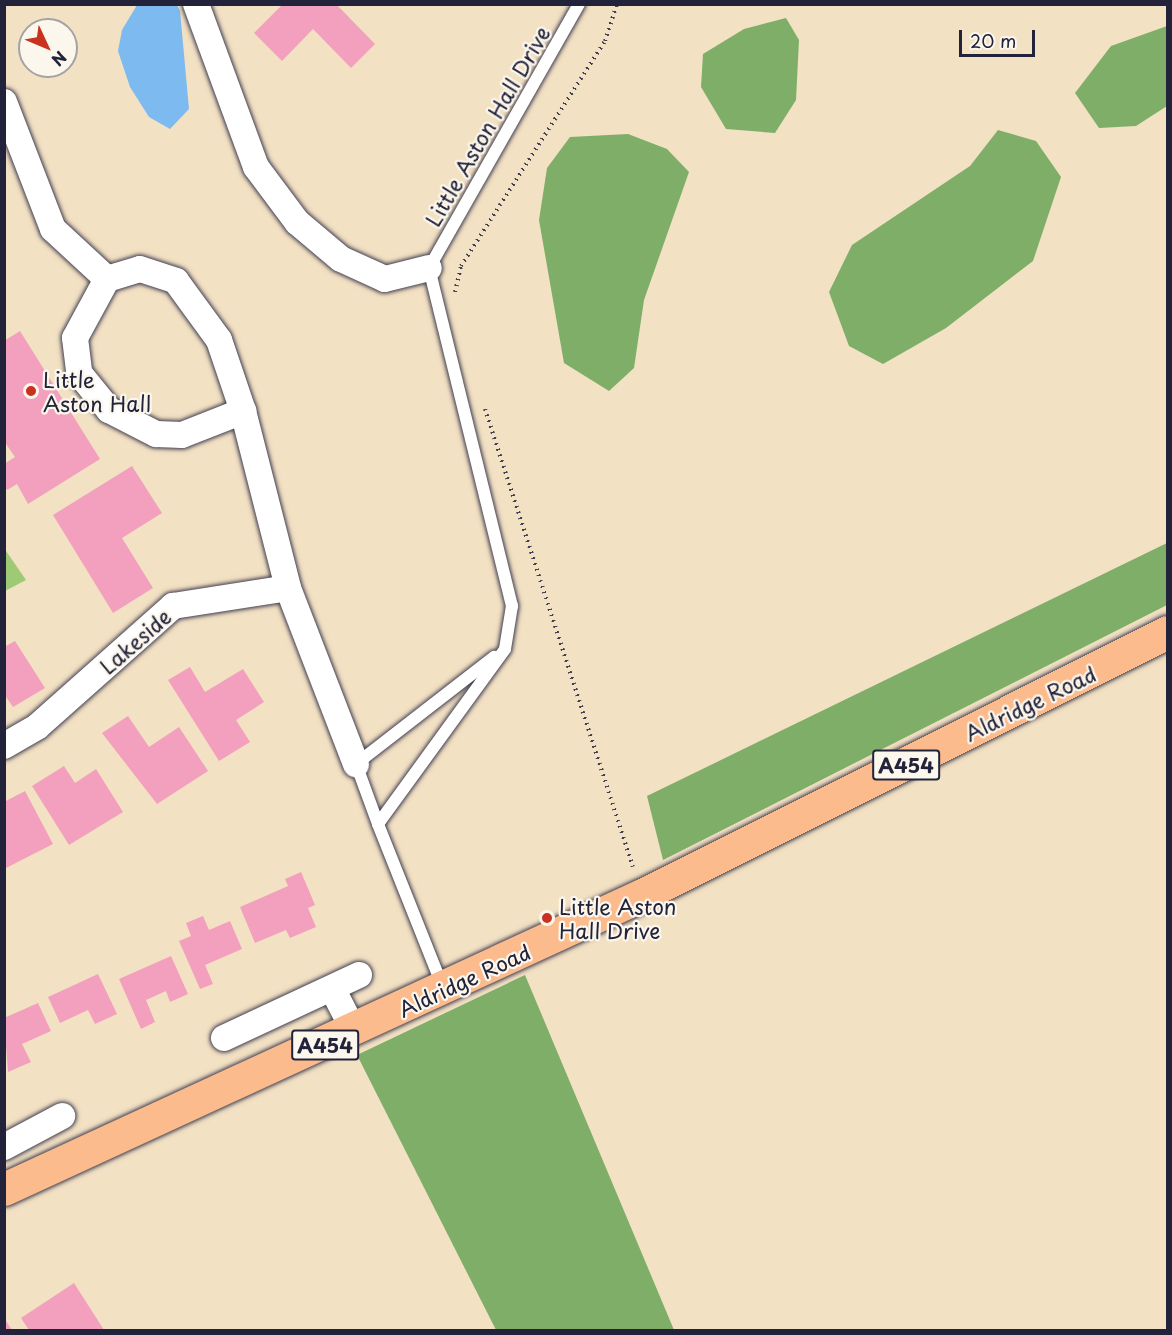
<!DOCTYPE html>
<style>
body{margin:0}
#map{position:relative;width:1172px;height:1335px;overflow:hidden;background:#f3e1c4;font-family:"Playpen Sans",sans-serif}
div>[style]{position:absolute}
.green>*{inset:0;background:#9eca76}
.forest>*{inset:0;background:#7eae67}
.water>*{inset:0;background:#7cbaef}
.building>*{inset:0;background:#f2a0bd}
.path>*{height:4px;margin-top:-2px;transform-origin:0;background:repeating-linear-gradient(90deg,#413f50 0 1.5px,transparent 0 6px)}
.roads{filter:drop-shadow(0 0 2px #413f50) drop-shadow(0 0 2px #413f50)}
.lane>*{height:12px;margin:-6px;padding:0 6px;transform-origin:6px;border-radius:6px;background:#fff}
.street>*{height:26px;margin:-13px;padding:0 13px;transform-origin:13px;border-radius:13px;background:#fff}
.primary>*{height:33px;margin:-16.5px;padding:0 16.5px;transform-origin:16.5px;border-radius:16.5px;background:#fbbb8c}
.dots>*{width:16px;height:16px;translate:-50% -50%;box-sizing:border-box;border:3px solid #fbf7ec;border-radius:50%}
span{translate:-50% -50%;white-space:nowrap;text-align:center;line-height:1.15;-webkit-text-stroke:4.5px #fbf7ec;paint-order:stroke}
.shield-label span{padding:2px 4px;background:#fbf7ec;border:2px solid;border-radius:4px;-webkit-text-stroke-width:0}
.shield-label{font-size:20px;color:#22223b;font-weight:700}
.street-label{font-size:21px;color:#22223b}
.poi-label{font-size:21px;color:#22223b}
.left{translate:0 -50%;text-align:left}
.frame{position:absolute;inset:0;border:6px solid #22223b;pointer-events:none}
.north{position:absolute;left:18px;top:18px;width:60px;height:60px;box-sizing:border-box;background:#fbf7ec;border:2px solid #a4a2a5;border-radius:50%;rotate:134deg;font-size:16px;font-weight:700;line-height:24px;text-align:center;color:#22223b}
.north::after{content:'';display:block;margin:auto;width:21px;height:27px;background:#c8321e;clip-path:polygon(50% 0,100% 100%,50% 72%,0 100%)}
.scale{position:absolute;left:959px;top:30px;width:76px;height:27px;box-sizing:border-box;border:3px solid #22223b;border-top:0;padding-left:8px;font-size:18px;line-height:21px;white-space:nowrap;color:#22223b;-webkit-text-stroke:4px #fbf7ec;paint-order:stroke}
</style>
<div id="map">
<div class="green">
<i style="clip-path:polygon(4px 548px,26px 580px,5px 591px,4px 591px)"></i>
</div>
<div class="forest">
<i style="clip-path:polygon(786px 18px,799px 40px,796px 100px,775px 133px,726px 129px,701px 87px,703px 54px,744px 29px)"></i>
<i style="clip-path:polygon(1167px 26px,1167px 106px,1136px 126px,1099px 128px,1075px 93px,1111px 46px)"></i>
<i style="clip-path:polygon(998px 130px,1036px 141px,1061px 177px,1033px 261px,946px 328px,883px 364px,849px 346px,829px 292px,852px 245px,970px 166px)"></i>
<i style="clip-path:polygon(628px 134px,667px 149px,689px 172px,644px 300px,634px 368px,609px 391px,564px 363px,539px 220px,547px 168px,570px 137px)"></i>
<i style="clip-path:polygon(1167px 543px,1167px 605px,663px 860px,647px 796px)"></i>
<i style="clip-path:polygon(525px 975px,674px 1330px,496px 1330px,357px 1055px)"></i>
</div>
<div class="water">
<i style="clip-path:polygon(137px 5px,177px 5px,180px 11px,189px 109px,170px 129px,149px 117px,130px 87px,118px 51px,122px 30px)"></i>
</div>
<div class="building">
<i style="clip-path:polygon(283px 4px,336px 4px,375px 44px,351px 68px,313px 29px,282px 61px,254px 33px)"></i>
<i style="clip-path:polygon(20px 331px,100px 459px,28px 504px,17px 484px,7px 490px,4px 485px,4px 464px,15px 457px,4px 441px,4px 341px)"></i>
<i style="clip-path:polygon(132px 466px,162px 513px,122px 538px,153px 588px,113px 613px,53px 515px)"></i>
<i style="clip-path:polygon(15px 641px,45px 688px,13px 707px,4px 694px,4px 647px)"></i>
<i style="clip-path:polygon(190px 667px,205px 692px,243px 669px,264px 702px,236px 720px,250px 742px,219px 761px,168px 680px)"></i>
<i style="clip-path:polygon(128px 716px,149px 747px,179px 727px,208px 771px,157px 804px,102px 733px)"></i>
<i style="clip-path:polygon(64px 766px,75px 783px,96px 769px,123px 812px,69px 845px,32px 786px)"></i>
<i style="clip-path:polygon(25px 791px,53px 844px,4px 869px,4px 802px)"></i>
<i style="clip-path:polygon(301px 872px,315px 905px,308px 908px,316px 927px,290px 938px,286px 930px,255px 943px,240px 907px,288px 886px,285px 879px)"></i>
<i style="clip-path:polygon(203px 916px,209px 930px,230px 921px,242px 949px,205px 965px,213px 984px,200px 989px,179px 941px,191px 936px,186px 923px)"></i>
<i style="clip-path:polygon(171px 956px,188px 994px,170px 1002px,166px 991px,146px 1000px,155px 1022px,141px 1029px,119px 979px)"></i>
<i style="clip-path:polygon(98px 974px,117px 1014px,95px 1024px,88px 1010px,60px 1023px,48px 997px)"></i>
<i style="clip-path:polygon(38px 1003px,51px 1031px,22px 1044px,31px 1062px,8px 1072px,4px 1018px)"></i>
<i style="clip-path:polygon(74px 1283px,104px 1330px,29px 1330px,21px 1318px)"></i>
<i style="clip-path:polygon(4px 1318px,12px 1330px,4px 1330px)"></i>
</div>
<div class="path">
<i style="left:455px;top:292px;width:27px;rotate:-77deg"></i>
<i style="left:461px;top:266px;width:267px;rotate:-57.4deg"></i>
<i style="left:605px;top:41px;width:39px;rotate:-72deg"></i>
<i style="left:485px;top:409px;width:481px;rotate:72.1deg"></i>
</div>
<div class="roads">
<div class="lane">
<i style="left:378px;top:824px;width:64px;rotate:-110.1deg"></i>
<i style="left:356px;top:764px;width:175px;rotate:-37.8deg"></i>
<i style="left:442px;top:985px;width:173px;rotate:-111.7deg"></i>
<i style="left:378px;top:824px;width:216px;rotate:-54deg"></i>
<i style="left:505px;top:649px;width:44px;rotate:-80.8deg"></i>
<i style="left:512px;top:606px;width:348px;rotate:-103.8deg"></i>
<i style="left:429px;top:268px;width:304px;rotate:-60.4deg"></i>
</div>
<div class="street">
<i style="left:196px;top:4px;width:174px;rotate:69.8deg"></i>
<i style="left:256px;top:167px;width:69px;rotate:53.3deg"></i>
<i style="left:297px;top:222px;width:57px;rotate:40.1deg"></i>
<i style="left:341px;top:259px;width:48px;rotate:24.4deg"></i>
<i style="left:385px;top:279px;width:45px;rotate:-14deg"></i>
<i style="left:4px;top:102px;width:136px;rotate:68.9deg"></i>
<i style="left:53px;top:229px;width:74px;rotate:42.8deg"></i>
<i style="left:107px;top:279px;width:67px;rotate:118.5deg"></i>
<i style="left:75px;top:338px;width:35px;rotate:83deg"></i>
<i style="left:79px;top:373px;width:48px;rotate:51deg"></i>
<i style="left:109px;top:410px;width:53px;rotate:27.1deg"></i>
<i style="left:156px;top:434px;width:26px;rotate:2deg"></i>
<i style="left:182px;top:435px;width:66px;rotate:-21.5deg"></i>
<i style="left:243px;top:411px;width:183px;rotate:75.7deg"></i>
<i style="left:288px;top:588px;width:189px;rotate:68.9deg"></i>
<i style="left:107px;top:279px;width:34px;rotate:-17deg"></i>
<i style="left:140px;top:269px;width:38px;rotate:18deg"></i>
<i style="left:176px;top:281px;width:73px;rotate:53.9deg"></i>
<i style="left:219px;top:340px;width:75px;rotate:71.3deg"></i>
<i style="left:4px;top:746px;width:39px;rotate:-30deg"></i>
<i style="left:38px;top:726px;width:181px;rotate:-41.6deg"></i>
<i style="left:173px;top:606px;width:116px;rotate:-8.9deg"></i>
<i style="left:333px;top:990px;width:46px;rotate:62.9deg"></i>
<i style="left:224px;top:1038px;width:149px;rotate:-25deg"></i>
<i style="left:4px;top:1147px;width:66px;rotate:-28.1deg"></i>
</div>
<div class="primary">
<i style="left:4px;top:1189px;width:702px;rotate:-24.74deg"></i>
<i style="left:642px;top:895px;width:588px;rotate:-26.57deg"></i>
</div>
</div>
<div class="dots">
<i style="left:31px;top:391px;background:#c8321e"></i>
<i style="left:547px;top:918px;background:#c8321e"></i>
</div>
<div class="shield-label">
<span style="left:906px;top:765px">A454</span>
<span style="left:325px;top:1045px">A454</span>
</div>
<div class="street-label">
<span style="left:487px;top:126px;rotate:-60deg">Little Aston Hall Drive</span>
<span style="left:135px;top:641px;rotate:-41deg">Lakeside</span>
<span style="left:1030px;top:703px;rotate:-26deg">Aldridge Road</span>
<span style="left:464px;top:980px;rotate:-25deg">Aldridge Road</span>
</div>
<div class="poi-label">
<span class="left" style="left:43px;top:391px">Little<br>Aston Hall</span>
<span class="left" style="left:559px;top:918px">Little Aston<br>Hall Drive</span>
</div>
<div class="frame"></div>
<div class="north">N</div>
<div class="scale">20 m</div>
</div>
